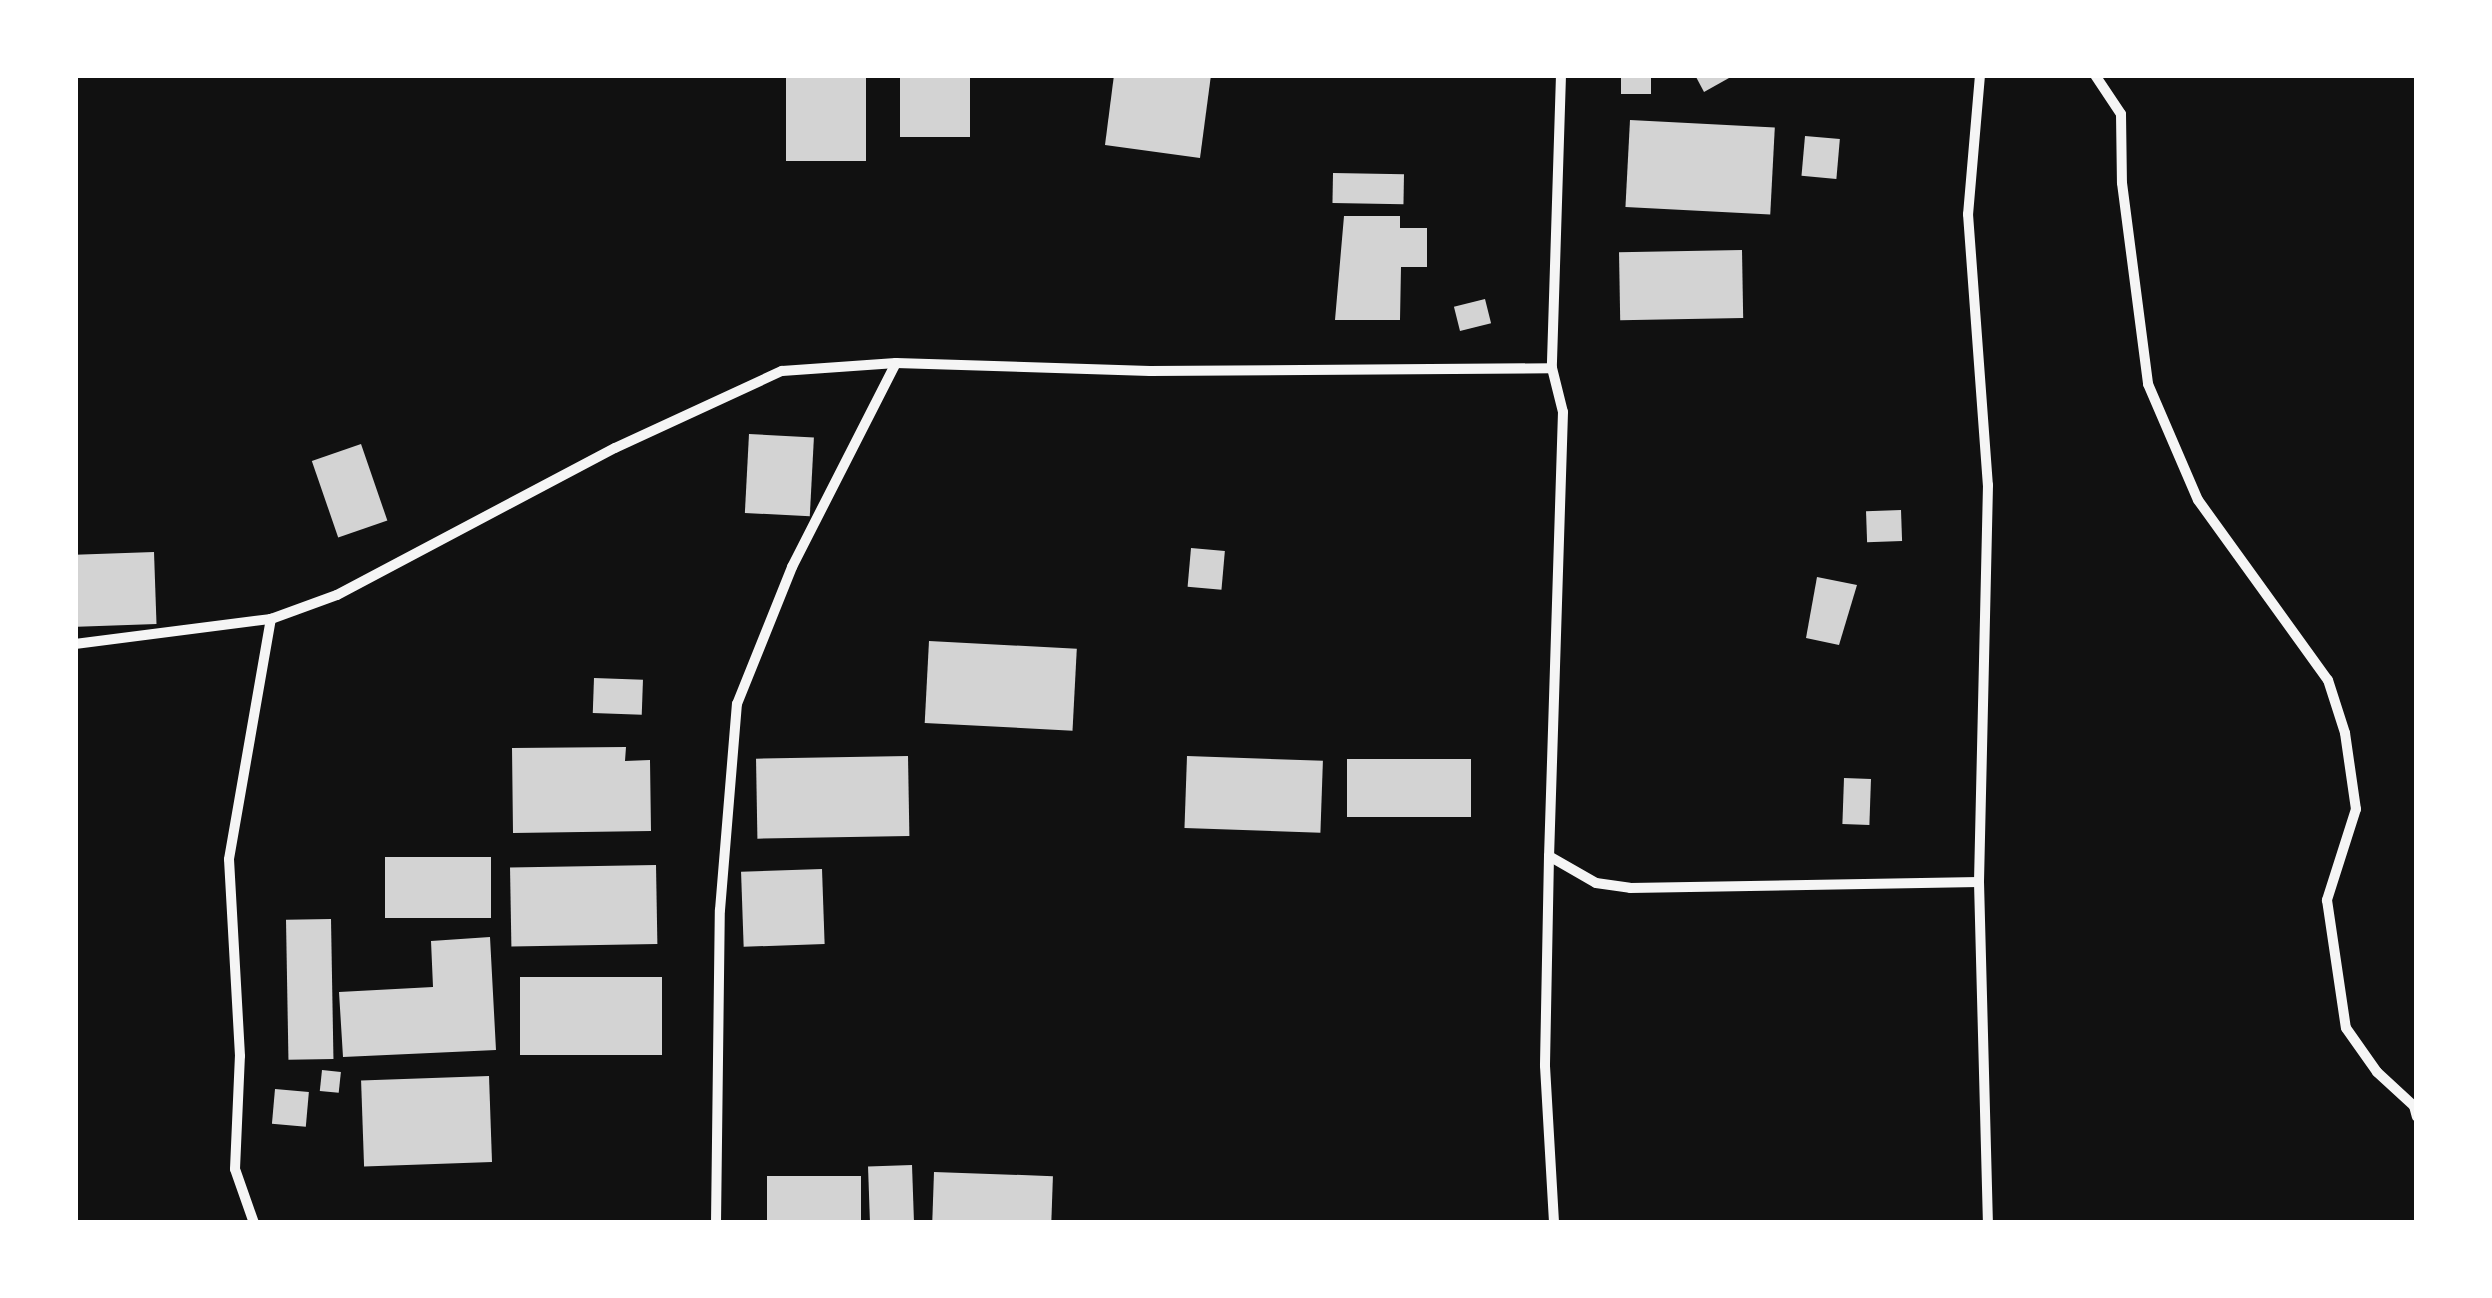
<!DOCTYPE html>
<style>
body{margin:0}
#map{position:relative;width:2492px;height:1298px;overflow:hidden;background:#111;font-family:Mulish,sans-serif}
div>[style]{position:absolute}
.building>*{inset:0;background:#d3d3d3;transform-origin:0 0}
.minor>*{height:10px;margin:-5px;padding:0 5px;transform-origin:5px;border-radius:5px;background:#f5f5f5}
span{translate:-50% -50%;white-space:nowrap;text-align:center;line-height:1.15;-webkit-text-stroke:8px #fff;paint-order:stroke}
.frame{position:absolute;inset:0;border:78px solid #fff;pointer-events:none}
</style>
<div id="map">
<div class="building">
<i style="left:786px;top:75px;width:80px;height:86px"></i>
<i style="left:900px;top:75px;width:70px;height:62px"></i>
<i style="clip-path:polygon(1114px 75px,1211px 75px,1200px 158px,1105px 145px)"></i>
<i style="left:1621px;top:75px;width:30px;height:19px"></i>
<i style="clip-path:polygon(1695px 75px,1727px 75px,1729px 78px,1704px 92px)"></i>
<i style="left:1630px;top:120px;width:145px;height:87px;rotate:3deg"></i>
<i style="left:1805px;top:136px;width:35px;height:40px;rotate:5deg"></i>
<i style="left:1333px;top:173px;width:71px;height:30px;rotate:1deg"></i>
<i style="clip-path:polygon(1344px 216px,1400px 216px,1400px 228px,1427px 228px,1427px 267px,1401px 267px,1400px 320px,1335px 320px)"></i>
<i style="left:1742px;top:250px;width:68px;height:123px;rotate:89deg"></i>
<i style="left:1485px;top:299px;width:25px;height:32px;rotate:76deg"></i>
<i style="left:749px;top:434px;width:65px;height:79px;rotate:3deg"></i>
<i style="left:361px;top:444px;width:81px;height:52px;rotate:71deg"></i>
<i style="left:1901px;top:510px;width:31px;height:35px;rotate:88deg"></i>
<i style="left:1191px;top:548px;width:34px;height:39px;rotate:5deg"></i>
<i style="left:154px;top:552px;width:72px;height:79px;rotate:88deg"></i>
<i style="clip-path:polygon(1817px 577px,1857px 585px,1839px 645px,1806px 638px)"></i>
<i style="left:929px;top:641px;width:148px;height:82px;rotate:3deg"></i>
<i style="left:594px;top:678px;width:49px;height:35px;rotate:2deg"></i>
<i style="clip-path:polygon(626px 747px,625px 761px,650px 760px,651px 831px,513px 833px,512px 748px)"></i>
<i style="left:908px;top:756px;width:80px;height:152px;rotate:89deg"></i>
<i style="left:1187px;top:756px;width:136px;height:72px;rotate:2deg"></i>
<i style="left:1471px;top:759px;width:58px;height:124px;rotate:90deg"></i>
<i style="left:1844px;top:778px;width:27px;height:46px;rotate:2deg"></i>
<i style="left:491px;top:857px;width:61px;height:106px;rotate:90deg"></i>
<i style="left:656px;top:865px;width:79px;height:146px;rotate:89deg"></i>
<i style="left:822px;top:869px;width:75px;height:81px;rotate:88deg"></i>
<i style="left:331px;top:919px;width:140px;height:45px;rotate:89deg"></i>
<i style="clip-path:polygon(490px 937px,496px 1050px,343px 1057px,339px 992px,433px 987px,431px 941px)"></i>
<i style="left:520px;top:977px;width:142px;height:78px"></i>
<i style="left:322px;top:1070px;width:19px;height:21px;rotate:6deg"></i>
<i style="left:489px;top:1076px;width:86px;height:128px;rotate:88deg"></i>
<i style="left:275px;top:1089px;width:34px;height:35px;rotate:5deg"></i>
<i style="left:912px;top:1165px;width:58px;height:44px;rotate:88deg"></i>
<i style="left:934px;top:1172px;width:119px;height:51px;rotate:2deg"></i>
<i style="left:767px;top:1176px;width:94px;height:47px"></i>
</div>
<div class="minor">
<i style="left:1561px;top:75px;width:293px;rotate:91.8deg"></i>
<i style="left:1552px;top:368px;width:45px;rotate:76deg"></i>
<i style="left:1563px;top:412px;width:444px;rotate:91.8deg"></i>
<i style="left:1549px;top:856px;width:54px;rotate:29.9deg"></i>
<i style="left:1596px;top:883px;width:34px;rotate:8deg"></i>
<i style="left:1630px;top:888px;width:349px;rotate:-1deg"></i>
<i style="left:1980px;top:75px;width:140px;rotate:94.9deg"></i>
<i style="left:1968px;top:214px;width:272px;rotate:85.8deg"></i>
<i style="left:1988px;top:485px;width:397px;rotate:91.3deg"></i>
<i style="left:1979px;top:882px;width:341px;rotate:88.5deg"></i>
<i style="left:2095px;top:75px;width:47px;rotate:56.3deg"></i>
<i style="left:2121px;top:114px;width:69px;rotate:89.2deg"></i>
<i style="left:2122px;top:183px;width:203px;rotate:82.6deg"></i>
<i style="left:2148px;top:384px;width:126px;rotate:66.7deg"></i>
<i style="left:2198px;top:500px;width:222px;rotate:54.2deg"></i>
<i style="left:2328px;top:680px;width:56px;rotate:72.2deg"></i>
<i style="left:2345px;top:733px;width:77px;rotate:81.8deg"></i>
<i style="left:2356px;top:809px;width:96px;rotate:107.7deg"></i>
<i style="left:2327px;top:900px;width:129px;rotate:81.6deg"></i>
<i style="left:2346px;top:1028px;width:54px;rotate:54.8deg"></i>
<i style="left:2377px;top:1072px;width:50px;rotate:42.6deg"></i>
<i style="left:2414px;top:1106px;width:11px;rotate:75deg"></i>
<i style="left:75px;top:644px;width:198px;rotate:-7.3deg"></i>
<i style="left:271px;top:619px;width:70px;rotate:-20deg"></i>
<i style="left:337px;top:595px;width:314px;rotate:-27.9deg"></i>
<i style="left:615px;top:448px;width:184px;rotate:-24.8deg"></i>
<i style="left:782px;top:371px;width:114px;rotate:-4deg"></i>
<i style="left:896px;top:363px;width:254px;rotate:1.8deg"></i>
<i style="left:1150px;top:371px;width:402px;rotate:-0.4deg"></i>
<i style="left:1549px;top:856px;width:210px;rotate:91.1deg"></i>
<i style="left:1545px;top:1066px;width:157px;rotate:86.7deg"></i>
<i style="left:254px;top:1223px;width:57px;rotate:-109.4deg"></i>
<i style="left:235px;top:1169px;width:113px;rotate:-87.5deg"></i>
<i style="left:240px;top:1056px;width:197px;rotate:-93.2deg"></i>
<i style="left:229px;top:859px;width:244px;rotate:-80.1deg"></i>
<i style="left:716px;top:1223px;width:313px;rotate:-89.3deg"></i>
<i style="left:720px;top:910px;width:207px;rotate:-85.3deg"></i>
<i style="left:737px;top:704px;width:148px;rotate:-68.1deg"></i>
<i style="left:792px;top:567px;width:229px;rotate:-63deg"></i>
</div>
<div class="frame"></div>
</div>
